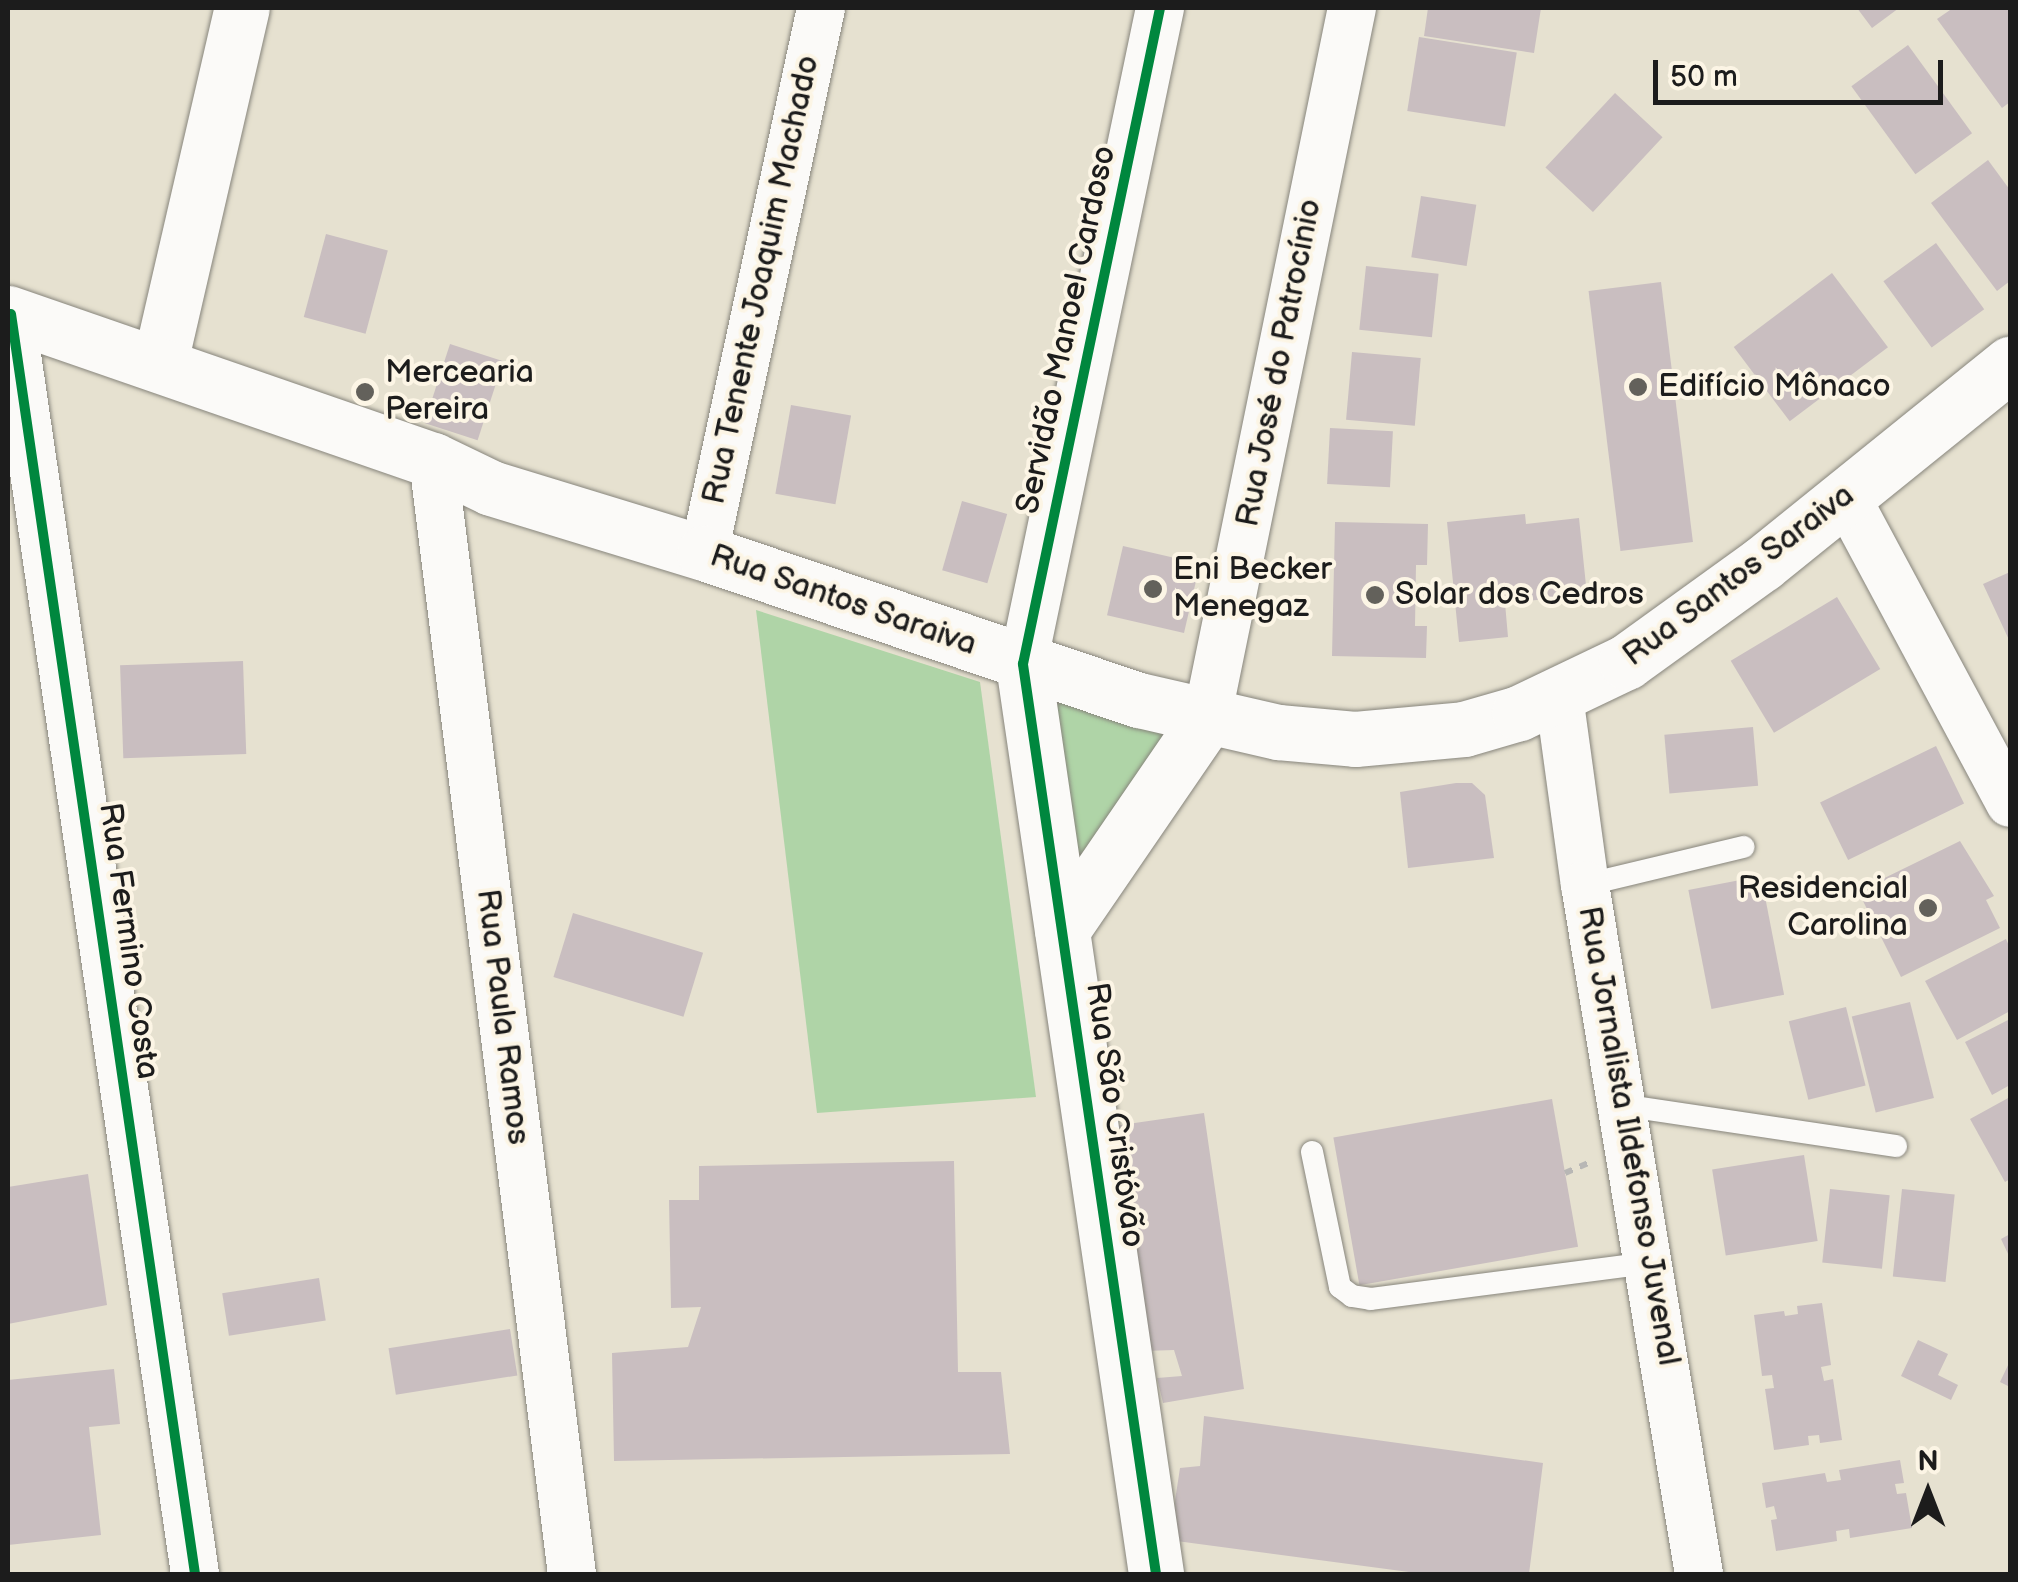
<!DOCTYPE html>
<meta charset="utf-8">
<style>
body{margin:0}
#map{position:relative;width:2018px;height:1582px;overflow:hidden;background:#e6e1d0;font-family:"Balsamiq Sans",sans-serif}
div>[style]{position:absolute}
.green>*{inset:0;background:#afd4a7}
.building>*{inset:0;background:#c9bec0;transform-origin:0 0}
.path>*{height:6px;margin-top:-3px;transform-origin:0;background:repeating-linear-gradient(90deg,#b8b7b5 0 8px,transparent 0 16px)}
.roads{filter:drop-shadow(0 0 2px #87857c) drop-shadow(0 0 2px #87857c)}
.service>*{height:22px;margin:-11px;padding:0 11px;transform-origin:11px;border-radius:11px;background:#fbfaf8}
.minor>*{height:48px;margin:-24px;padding:0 24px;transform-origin:24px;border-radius:24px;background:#fbfaf8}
.tertiary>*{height:55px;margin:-27.5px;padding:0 27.5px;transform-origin:27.5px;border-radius:27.5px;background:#fbfaf8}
.secondary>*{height:55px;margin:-27.5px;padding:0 27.5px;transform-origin:27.5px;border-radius:27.5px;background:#fbfaf8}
.cycleway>*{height:10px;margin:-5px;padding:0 5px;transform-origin:5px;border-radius:5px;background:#00873e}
.dots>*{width:28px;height:28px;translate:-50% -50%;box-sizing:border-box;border:5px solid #fcf5e5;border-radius:50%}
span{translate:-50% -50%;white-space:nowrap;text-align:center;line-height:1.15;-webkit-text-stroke:8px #fcf5e5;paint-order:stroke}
.street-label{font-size:32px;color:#1c1c1c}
.poi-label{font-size:32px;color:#1c1c1c}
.left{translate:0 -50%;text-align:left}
.right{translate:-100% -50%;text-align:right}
.frame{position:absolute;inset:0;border:10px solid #1c1c1c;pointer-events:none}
.north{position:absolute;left:1878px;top:1442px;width:100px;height:100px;-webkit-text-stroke:8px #fcf5e5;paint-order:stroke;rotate:0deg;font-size:28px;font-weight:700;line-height:40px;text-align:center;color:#1c1c1c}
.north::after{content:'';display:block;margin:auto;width:35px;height:45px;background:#1c1c1c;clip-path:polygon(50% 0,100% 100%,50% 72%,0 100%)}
.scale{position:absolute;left:1653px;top:60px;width:290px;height:45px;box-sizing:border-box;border:5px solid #1c1c1c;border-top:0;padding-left:12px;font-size:30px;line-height:35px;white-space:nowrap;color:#1c1c1c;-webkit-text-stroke:8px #fcf5e5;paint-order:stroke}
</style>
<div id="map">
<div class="green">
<i style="clip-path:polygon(756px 610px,980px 682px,1036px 1097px,817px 1113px)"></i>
<i style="clip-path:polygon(1065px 698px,1170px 732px,1078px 873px,1051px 710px)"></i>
</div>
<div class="building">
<i style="clip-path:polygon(1428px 8px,1541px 8px,1534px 53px,1424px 36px)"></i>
<i style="clip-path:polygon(1857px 8px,1899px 8px,1872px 28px)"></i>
<i style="clip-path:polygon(1953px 8px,2010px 8px,2010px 102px,2002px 108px,1937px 19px)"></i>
<i style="left:1419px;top:37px;width:99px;height:75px;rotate:9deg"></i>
<i style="left:1908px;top:45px;width:109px;height:70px;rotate:54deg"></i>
<i style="left:1615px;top:93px;width:65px;height:102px;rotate:43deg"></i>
<i style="clip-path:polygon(1988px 160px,2010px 190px,2010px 281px,1997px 291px,1931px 203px)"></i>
<i style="left:1421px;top:196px;width:56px;height:62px;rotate:9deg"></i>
<i style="left:326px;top:234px;width:64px;height:86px;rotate:15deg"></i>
<i style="left:1936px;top:243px;width:82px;height:65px;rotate:54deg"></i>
<i style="left:1366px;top:266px;width:73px;height:64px;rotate:6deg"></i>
<i style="left:1832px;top:273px;width:93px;height:123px;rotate:53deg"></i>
<i style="left:1661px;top:282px;width:262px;height:73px;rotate:83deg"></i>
<i style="left:450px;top:344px;width:56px;height:83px;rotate:18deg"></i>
<i style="left:1352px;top:352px;width:69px;height:68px;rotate:5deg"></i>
<i style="left:791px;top:405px;width:61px;height:90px;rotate:10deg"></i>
<i style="left:1330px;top:428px;width:63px;height:56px;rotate:3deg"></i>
<i style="left:962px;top:501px;width:47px;height:72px;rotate:16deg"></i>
<i style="clip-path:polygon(1525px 514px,1526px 524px,1579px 518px,1587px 595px,1505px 603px,1508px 637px,1459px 642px,1447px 522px)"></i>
<i style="clip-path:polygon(1335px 522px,1428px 524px,1427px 565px,1416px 565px,1415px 626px,1427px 626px,1426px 658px,1332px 656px)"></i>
<i style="left:1123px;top:546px;width:79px;height:71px;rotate:13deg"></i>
<i style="clip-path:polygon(2010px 572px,2010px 642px,1983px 584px)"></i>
<i style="left:1837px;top:597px;width:84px;height:124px;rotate:59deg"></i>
<i style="left:243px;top:661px;width:93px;height:123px;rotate:88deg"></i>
<i style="left:1753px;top:727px;width:59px;height:89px;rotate:85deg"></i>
<i style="left:1936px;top:746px;width:64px;height:129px;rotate:64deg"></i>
<i style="clip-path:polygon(1456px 783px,1472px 783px,1485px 795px,1494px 858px,1408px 868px,1400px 792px)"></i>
<i style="clip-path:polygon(1960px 841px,1994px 896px,1986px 900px,2000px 928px,1901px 977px,1858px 891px)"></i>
<i style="left:1761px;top:876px;width:121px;height:74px;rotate:79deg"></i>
<i style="left:573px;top:913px;width:136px;height:67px;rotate:17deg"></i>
<i style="clip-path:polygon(2006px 939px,2010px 948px,2010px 1011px,1957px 1040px,1925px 981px)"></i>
<i style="left:1910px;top:1002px;width:99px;height:60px;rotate:76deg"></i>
<i style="left:1846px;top:1007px;width:81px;height:59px;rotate:76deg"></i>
<i style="clip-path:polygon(2010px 1019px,2010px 1085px,1992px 1095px,1965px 1042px)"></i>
<i style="clip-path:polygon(2010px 1097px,2010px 1179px,2005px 1182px,1970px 1119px)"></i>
<i style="left:1552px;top:1099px;width:150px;height:222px;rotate:80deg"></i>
<i style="clip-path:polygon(1204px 1113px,1244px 1389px,1163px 1403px,1157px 1378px,1182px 1376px,1174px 1350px,1144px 1351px,1100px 1128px)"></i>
<i style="left:1804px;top:1155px;width:87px;height:93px;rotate:81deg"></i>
<i style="clip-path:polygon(954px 1161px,958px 1372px,1001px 1372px,1010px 1454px,614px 1461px,612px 1353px,688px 1347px,701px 1307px,671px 1308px,669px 1200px,699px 1200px,699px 1166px)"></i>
<i style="clip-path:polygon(88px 1174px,107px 1305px,8px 1324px,8px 1187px)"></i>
<i style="left:1830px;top:1189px;width:60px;height:74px;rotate:6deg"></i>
<i style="left:1902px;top:1189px;width:53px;height:88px;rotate:6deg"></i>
<i style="clip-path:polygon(2010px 1234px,2010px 1258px,2001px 1239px)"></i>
<i style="left:319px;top:1278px;width:43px;height:98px;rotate:81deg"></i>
<i style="clip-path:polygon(1822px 1303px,1831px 1365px,1821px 1367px,1824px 1381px,1833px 1379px,1842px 1440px,1820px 1443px,1819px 1435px,1808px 1436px,1809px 1445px,1774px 1450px,1765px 1389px,1774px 1388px,1772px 1375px,1762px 1376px,1754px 1315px,1784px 1311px,1785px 1316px,1798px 1314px,1797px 1306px)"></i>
<i style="left:510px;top:1329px;width:47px;height:123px;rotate:81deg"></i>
<i style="clip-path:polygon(1918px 1340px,1948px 1354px,1938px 1375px,1958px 1385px,1951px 1400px,1901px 1376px)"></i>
<i style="clip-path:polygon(2010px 1361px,2010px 1387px,2000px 1382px)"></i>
<i style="clip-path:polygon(114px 1369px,120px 1424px,89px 1427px,101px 1535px,8px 1545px,8px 1380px)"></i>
<i style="clip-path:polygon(1204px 1416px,1543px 1463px,1529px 1574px,1424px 1574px,1169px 1540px,1180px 1468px,1200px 1466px)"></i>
<i style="clip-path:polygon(1900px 1460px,1904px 1483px,1895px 1484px,1897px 1494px,1906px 1493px,1912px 1528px,1850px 1538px,1849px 1529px,1836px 1531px,1837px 1541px,1776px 1551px,1771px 1520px,1777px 1519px,1774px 1506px,1766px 1508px,1762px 1483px,1825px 1473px,1827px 1482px,1841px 1480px,1839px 1470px)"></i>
</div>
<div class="path">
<i style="left:1565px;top:1173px;width:26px;rotate:-23deg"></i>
</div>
<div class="roads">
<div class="service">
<i style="left:1585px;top:885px;width:163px;rotate:-13.5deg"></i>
<i style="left:1621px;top:1105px;width:278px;rotate:8.5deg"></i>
<i style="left:1312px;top:1152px;width:138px;rotate:78.3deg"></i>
<i style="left:1340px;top:1287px;width:15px;rotate:37deg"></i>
<i style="left:1352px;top:1296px;width:19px;rotate:9deg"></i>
<i style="left:1371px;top:1299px;width:281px;rotate:-7.4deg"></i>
</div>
<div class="minor">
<i style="left:11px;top:314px;width:1273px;rotate:81.69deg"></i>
<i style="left:433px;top:460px;width:1123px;rotate:82.89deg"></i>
<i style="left:1846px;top:497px;width:347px;rotate:61.8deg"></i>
<i style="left:704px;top:553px;width:557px;rotate:-77.88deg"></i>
<i style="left:1023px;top:664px;width:670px;rotate:-78.2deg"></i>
<i style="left:1559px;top:696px;width:191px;rotate:82.2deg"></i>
<i style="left:1585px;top:885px;width:698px;rotate:80.61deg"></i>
<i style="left:1207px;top:718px;width:725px;rotate:-78.46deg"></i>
</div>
<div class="tertiary">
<i style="left:160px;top:362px;width:363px;rotate:-77deg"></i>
<i style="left:1023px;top:664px;width:920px;rotate:81.68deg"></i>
<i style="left:1062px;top:930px;width:257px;rotate:-55.6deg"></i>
</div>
<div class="secondary">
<i style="left:8px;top:313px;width:450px;rotate:19.1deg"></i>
<i style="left:433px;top:460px;width:64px;rotate:25.8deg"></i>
<i style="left:491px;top:488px;width:223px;rotate:17deg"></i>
<i style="left:704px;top:553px;width:459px;rotate:18.7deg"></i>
<i style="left:1139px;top:700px;width:143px;rotate:13deg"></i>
<i style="left:1278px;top:732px;width:77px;rotate:5.2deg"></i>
<i style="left:1355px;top:739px;width:109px;rotate:-5.2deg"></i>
<i style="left:1464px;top:729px;width:57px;rotate:-16.2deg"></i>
<i style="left:1519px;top:713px;width:119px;rotate:-25.5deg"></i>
<i style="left:1626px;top:662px;width:168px;rotate:-35.8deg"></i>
<i style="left:1762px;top:564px;width:319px;rotate:-38.9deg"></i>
</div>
</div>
<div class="cycleway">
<i style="left:11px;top:314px;width:1273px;rotate:81.69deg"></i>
<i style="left:1156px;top:1574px;width:920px;rotate:-98.32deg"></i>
<i style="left:1023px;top:664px;width:670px;rotate:-78.2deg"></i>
</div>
<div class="dots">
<i style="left:1638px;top:387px;background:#63615b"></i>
<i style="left:365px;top:392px;background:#63615b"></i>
<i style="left:1153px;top:589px;background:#63615b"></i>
<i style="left:1375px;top:595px;background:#63615b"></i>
<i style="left:1928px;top:908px;background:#63615b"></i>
</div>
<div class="street-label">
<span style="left:762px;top:280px;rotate:-78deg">Rua Tenente Joaquim Machado</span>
<span style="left:1067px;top:330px;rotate:-78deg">Servidão Manoel Cardoso</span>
<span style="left:1280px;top:363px;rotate:-79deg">Rua José do Patrocínio</span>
<span style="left:1739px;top:576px;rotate:-37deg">Rua Santos Saraiva</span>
<span style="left:843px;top:601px;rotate:19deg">Rua Santos Saraiva</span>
<span style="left:128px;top:941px;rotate:82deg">Rua Fermino Costa</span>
<span style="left:502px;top:1017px;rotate:83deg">Rua Paula Ramos</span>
<span style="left:1114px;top:1115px;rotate:82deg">Rua São Cristóvão</span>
<span style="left:1628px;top:1136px;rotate:80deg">Rua Jornalista Ildefonso Juvenal</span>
</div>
<div class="poi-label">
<span class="left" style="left:385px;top:392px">Mercearia<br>Pereira</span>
<span class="left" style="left:1658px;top:387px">Edifício Mônaco</span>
<span class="left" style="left:1173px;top:589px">Eni Becker<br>Menegaz</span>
<span class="left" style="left:1395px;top:595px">Solar dos Cedros</span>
<span class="right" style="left:1908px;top:908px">Residencial<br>Carolina</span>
</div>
<div class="frame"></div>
<div class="north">N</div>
<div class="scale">50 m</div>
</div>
